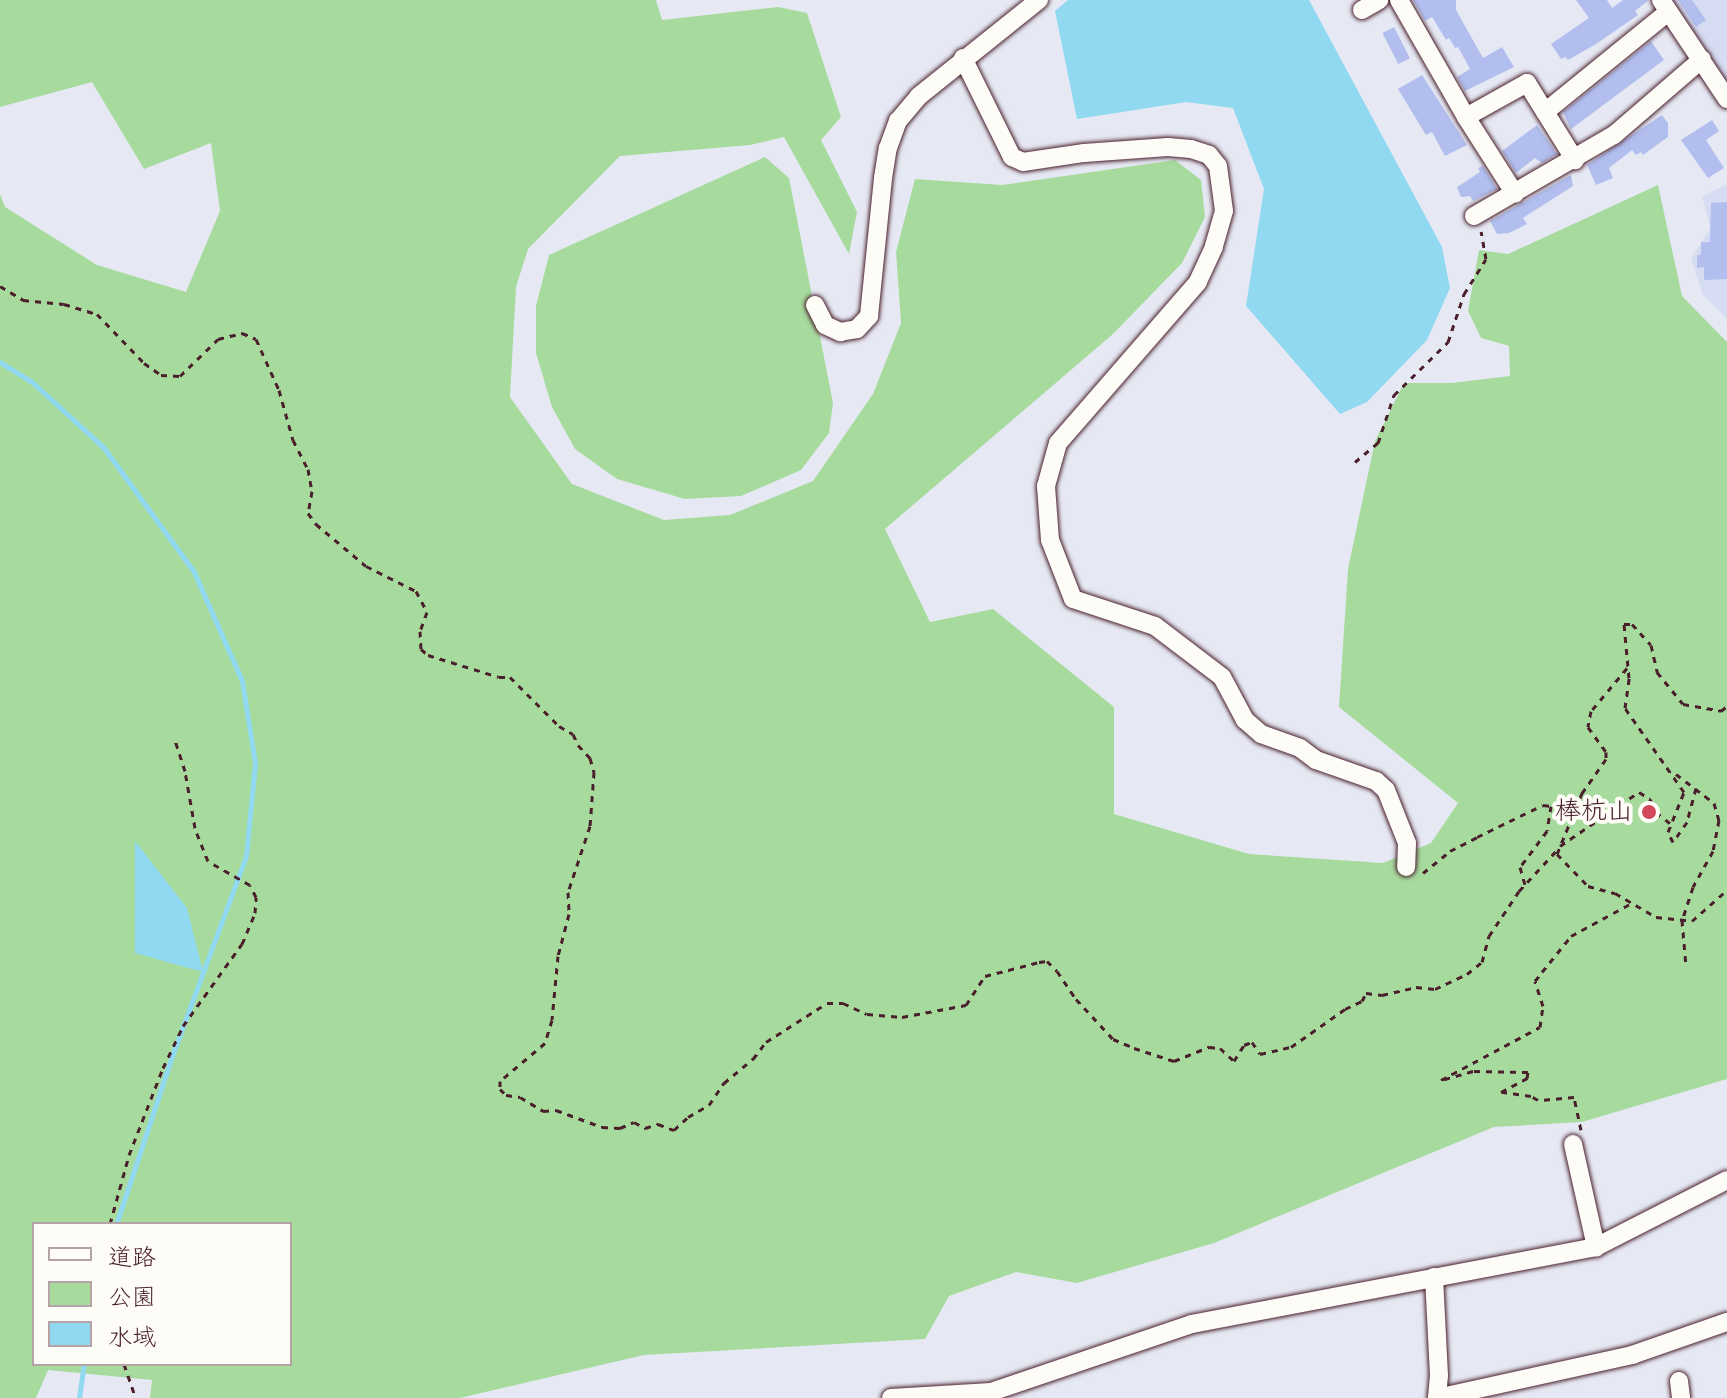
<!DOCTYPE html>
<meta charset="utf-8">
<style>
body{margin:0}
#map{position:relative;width:1727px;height:1398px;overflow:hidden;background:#e6e9f4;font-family:"Balsamiq Sans","Klee One",sans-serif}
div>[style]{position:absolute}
.built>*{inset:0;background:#d6dcf2}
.green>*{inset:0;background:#a7db9e}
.water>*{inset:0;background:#90d9f1}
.stream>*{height:5px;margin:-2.5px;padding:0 2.5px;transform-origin:2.5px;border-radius:2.5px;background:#90d9f1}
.building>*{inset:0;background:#b1beee;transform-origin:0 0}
.path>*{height:3px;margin-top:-1.5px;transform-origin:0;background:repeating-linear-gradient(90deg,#4a1f2b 0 6px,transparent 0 12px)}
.roads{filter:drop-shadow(0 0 2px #4a1f2b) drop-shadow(0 0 2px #4a1f2b)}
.minor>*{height:18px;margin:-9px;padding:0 9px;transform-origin:9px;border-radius:9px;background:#fdfcf7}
.dots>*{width:22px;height:22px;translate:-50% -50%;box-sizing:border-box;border:4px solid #fdfcf7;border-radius:50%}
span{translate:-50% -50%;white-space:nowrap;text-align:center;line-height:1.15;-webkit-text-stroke:8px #fdfcf7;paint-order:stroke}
.poi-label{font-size:26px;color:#4a1f2b}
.right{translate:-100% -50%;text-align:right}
.legend{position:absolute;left:32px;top:1222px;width:260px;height:144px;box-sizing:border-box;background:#fdfcf7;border:2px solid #b5a4a5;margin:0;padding:10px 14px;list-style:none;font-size:24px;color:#4a1f2b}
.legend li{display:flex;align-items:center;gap:16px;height:40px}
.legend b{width:40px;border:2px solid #b5a4a5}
</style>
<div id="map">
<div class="built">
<i style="clip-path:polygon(1670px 0,1727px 0,1727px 82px,1693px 32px)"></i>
<i style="clip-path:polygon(1727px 184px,1727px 319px,1703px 295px,1691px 258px,1711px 228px,1702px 197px)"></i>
</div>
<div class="green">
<i style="clip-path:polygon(evenodd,0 0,656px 0,662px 20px,778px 7px,807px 13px,841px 117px,821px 140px,857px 212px,849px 254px,784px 137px,750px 145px,620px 156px,528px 249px,516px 287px,510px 397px,572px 484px,664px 520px,730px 515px,813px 481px,873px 394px,901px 323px,896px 252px,915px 179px,1002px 185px,1175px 160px,1201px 180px,1205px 217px,1182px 263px,1113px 334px,885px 529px,930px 622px,993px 609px,1114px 707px,1114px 814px,1249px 854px,1383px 863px,1431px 843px,1458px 803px,1339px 707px,1348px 569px,1375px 441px,1404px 383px,1452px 383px,1510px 376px,1509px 346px,1481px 338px,1468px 311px,1479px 250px,1508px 254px,1658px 185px,1682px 296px,1727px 342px,1727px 1079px,1582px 1122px,1494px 1127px,1214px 1243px,1077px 1283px,1016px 1272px,949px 1296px,925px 1339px,644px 1355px,460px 1398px,150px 1398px,152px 1380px,48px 1370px,36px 1398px,0 1398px,0 194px,5px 207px,97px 265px,186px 292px,220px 211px,211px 143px,144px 169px,92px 82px,0 107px,0 0,34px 1224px,290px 1224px,290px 1364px,34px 1364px,34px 1224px)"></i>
<i style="clip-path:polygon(765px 157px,789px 178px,833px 403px,829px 433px,801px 470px,741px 496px,685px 499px,617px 479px,575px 449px,552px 407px,536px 353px,536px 306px,549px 255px)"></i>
</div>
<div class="water">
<i style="clip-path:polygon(1068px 0,1309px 0,1442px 247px,1450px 288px,1427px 340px,1367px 402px,1340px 414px,1246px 306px,1264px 189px,1233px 108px,1186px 102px,1077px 119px,1055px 11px)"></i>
<i style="clip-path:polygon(135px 841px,187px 908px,203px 972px,135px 953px)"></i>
</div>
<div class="stream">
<i style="left:0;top:362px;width:36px;rotate:32deg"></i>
<i style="left:31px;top:381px;width:99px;rotate:42.5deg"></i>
<i style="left:104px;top:448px;width:153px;rotate:54deg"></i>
<i style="left:194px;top:572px;width:119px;rotate:66.2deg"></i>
<i style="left:242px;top:681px;width:83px;rotate:81deg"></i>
<i style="left:255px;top:763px;width:93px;rotate:95.5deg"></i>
<i style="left:246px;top:856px;width:210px;rotate:110.3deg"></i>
<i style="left:173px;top:1053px;width:180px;rotate:108.4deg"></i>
<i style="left:79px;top:1398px;width:34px;rotate:-82deg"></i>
</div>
<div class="building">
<i style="clip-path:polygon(1413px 0,1456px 0,1456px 10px,1483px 58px,1502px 47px,1514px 67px,1465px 91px,1457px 77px,1470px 69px,1458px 47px,1455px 48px,1449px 38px,1446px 40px,1432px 17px,1425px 21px)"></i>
<i style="clip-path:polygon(1576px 0,1607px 0,1612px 8px,1623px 0,1649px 0,1635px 11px,1638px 15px,1596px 44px,1568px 60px,1565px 57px,1561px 59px,1551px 44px,1589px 18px)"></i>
<i style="clip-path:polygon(1678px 0,1692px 0,1706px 20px,1696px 27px)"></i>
<i style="left:1394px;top:27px;width:35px;height:13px;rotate:63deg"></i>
<i style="clip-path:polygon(1651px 41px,1664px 60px,1571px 129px,1563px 112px)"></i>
<i style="clip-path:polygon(1422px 75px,1467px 145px,1445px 156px,1432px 132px,1426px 135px,1398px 89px)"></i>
<i style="clip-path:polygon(1662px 115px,1668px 123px,1668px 137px,1643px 155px,1641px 152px,1636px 155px,1632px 150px,1609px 168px,1613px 178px,1596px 185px,1587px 165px)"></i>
<i style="clip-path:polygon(1712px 120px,1719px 131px,1706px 140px,1724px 168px,1708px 178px,1681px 140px)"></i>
<i style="clip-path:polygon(1537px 125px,1557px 154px,1542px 163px,1535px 158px,1516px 173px,1502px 151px)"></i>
<i style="clip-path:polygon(1483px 166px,1497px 189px,1473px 201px,1470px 196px,1461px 197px,1457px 187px,1480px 172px,1478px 168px)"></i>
<i style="clip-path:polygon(1571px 175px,1573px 186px,1523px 218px,1527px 224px,1509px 233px,1497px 234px,1490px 221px)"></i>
<i style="clip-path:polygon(1727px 202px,1727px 279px,1704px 280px,1704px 267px,1697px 268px,1697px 255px,1701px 255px,1701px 242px,1710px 242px,1711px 203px)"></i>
</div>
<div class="path">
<i style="left:0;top:286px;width:27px;rotate:31deg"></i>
<i style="left:23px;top:300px;width:41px;rotate:5.6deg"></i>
<i style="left:64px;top:304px;width:34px;rotate:17deg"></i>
<i style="left:97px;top:314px;width:68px;rotate:46.2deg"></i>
<i style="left:144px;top:363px;width:21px;rotate:35deg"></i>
<i style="left:161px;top:375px;width:19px;rotate:3deg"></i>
<i style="left:180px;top:376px;width:53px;rotate:-44.2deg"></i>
<i style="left:218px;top:339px;width:25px;rotate:-14deg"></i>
<i style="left:242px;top:333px;width:15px;rotate:23deg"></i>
<i style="left:256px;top:339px;width:56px;rotate:65.7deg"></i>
<i style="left:279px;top:390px;width:52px;rotate:74.4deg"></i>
<i style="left:293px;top:440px;width:33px;rotate:63deg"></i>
<i style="left:308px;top:469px;width:22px;rotate:80deg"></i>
<i style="left:312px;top:491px;width:22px;rotate:100deg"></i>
<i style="left:308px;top:513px;width:14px;rotate:54deg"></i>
<i style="left:316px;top:524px;width:65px;rotate:40deg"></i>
<i style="left:366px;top:566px;width:56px;rotate:26.6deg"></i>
<i style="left:416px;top:591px;width:24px;rotate:62deg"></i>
<i style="left:427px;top:612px;width:20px;rotate:110deg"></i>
<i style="left:420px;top:631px;width:18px;rotate:87deg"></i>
<i style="left:421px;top:649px;width:9px;rotate:41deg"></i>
<i style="left:428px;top:655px;width:74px;rotate:17.2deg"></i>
<i style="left:499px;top:677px;width:11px"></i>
<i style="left:510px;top:677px;width:69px;rotate:45deg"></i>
<i style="left:559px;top:726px;width:16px;rotate:30deg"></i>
<i style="left:573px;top:734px;width:12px;rotate:66deg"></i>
<i style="left:578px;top:745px;width:18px;rotate:47deg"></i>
<i style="left:590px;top:758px;width:15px;rotate:74deg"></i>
<i style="left:594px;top:772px;width:54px;rotate:94.2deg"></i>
<i style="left:590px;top:826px;width:70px;rotate:108.4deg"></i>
<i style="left:568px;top:892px;width:22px;rotate:87deg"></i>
<i style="left:569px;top:914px;width:43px;rotate:104.7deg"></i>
<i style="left:558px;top:956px;width:64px;rotate:95.4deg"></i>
<i style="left:552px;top:1020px;width:24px;rotate:107deg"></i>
<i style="left:545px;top:1043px;width:59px;rotate:139.8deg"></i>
<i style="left:500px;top:1081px;width:8px;rotate:90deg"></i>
<i style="left:500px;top:1089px;width:8px;rotate:45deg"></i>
<i style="left:506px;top:1095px;width:14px;rotate:8deg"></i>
<i style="left:520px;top:1097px;width:27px;rotate:31deg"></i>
<i style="left:543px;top:1111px;width:13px;rotate:-4deg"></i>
<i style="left:556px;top:1110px;width:49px;rotate:20.3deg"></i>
<i style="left:602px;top:1127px;width:18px;rotate:3deg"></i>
<i style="left:620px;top:1128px;width:15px;rotate:-23deg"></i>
<i style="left:634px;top:1122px;width:13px;rotate:29deg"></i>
<i style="left:645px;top:1128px;width:14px;rotate:-17deg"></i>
<i style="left:658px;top:1124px;width:17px;rotate:21deg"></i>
<i style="left:674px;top:1130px;width:19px;rotate:-43deg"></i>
<i style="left:688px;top:1117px;width:24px;rotate:-30deg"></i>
<i style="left:709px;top:1105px;width:27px;rotate:-56deg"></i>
<i style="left:724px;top:1083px;width:38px;rotate:-40deg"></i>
<i style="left:753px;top:1059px;width:21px;rotate:-53deg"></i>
<i style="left:766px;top:1042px;width:72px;rotate:-32.6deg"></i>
<i style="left:827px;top:1003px;width:16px"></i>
<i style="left:843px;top:1003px;width:26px;rotate:25deg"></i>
<i style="left:867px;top:1014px;width:35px;rotate:5deg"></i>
<i style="left:902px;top:1017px;width:65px;rotate:-10.6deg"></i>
<i style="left:966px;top:1005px;width:35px;rotate:-57deg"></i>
<i style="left:985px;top:976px;width:56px;rotate:-14.5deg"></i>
<i style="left:1039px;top:962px;width:8px;rotate:-7deg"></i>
<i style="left:1047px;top:961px;width:14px;rotate:45deg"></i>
<i style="left:1057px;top:971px;width:34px;rotate:56deg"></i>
<i style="left:1076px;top:999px;width:54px;rotate:47.2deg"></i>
<i style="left:1113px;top:1039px;width:23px;rotate:23deg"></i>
<i style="left:1134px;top:1048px;width:42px;rotate:18deg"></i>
<i style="left:1174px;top:1061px;width:38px;rotate:-22deg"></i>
<i style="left:1209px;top:1047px;width:11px;rotate:5deg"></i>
<i style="left:1220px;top:1048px;width:19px;rotate:43deg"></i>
<i style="left:1234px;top:1061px;width:19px;rotate:-58deg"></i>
<i style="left:1244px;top:1045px;width:9px;rotate:-21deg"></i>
<i style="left:1252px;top:1042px;width:14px;rotate:56deg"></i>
<i style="left:1260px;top:1054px;width:32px;rotate:-13deg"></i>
<i style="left:1291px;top:1047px;width:66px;rotate:-35.1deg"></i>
<i style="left:1345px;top:1009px;width:19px;rotate:-25deg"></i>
<i style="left:1362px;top:1001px;width:9px;rotate:-63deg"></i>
<i style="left:1366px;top:993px;width:16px;rotate:7deg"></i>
<i style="left:1382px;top:995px;width:35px;rotate:-13deg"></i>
<i style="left:1416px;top:987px;width:19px;rotate:6deg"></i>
<i style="left:1435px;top:989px;width:35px;rotate:-25deg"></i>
<i style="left:1467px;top:974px;width:19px;rotate:-39deg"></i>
<i style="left:1482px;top:962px;width:27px;rotate:-75deg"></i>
<i style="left:1489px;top:936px;width:54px;rotate:-56.3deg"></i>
<i style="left:1519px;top:891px;width:54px;rotate:-47.2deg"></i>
<i style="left:1355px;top:462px;width:30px;rotate:-40deg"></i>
<i style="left:1378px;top:443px;width:51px;rotate:-71.6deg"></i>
<i style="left:1394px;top:395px;width:76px;rotate:-44.5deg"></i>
<i style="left:1448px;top:342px;width:51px;rotate:-71.6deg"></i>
<i style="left:1464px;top:294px;width:41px;rotate:-57.8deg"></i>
<i style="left:1486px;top:259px;width:28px;rotate:-100deg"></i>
<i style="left:1627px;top:668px;width:56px;rotate:129.9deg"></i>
<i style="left:1591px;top:711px;width:16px;rotate:101deg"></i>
<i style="left:1588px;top:727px;width:31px;rotate:54deg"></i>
<i style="left:1606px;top:752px;width:7px;rotate:90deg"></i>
<i style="left:1606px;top:759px;width:42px;rotate:125.2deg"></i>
<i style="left:1582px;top:793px;width:66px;rotate:112.3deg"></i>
<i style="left:1557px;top:854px;width:45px;rotate:45.9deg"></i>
<i style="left:1588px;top:886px;width:28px;rotate:15deg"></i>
<i style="left:1615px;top:893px;width:48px;rotate:30.3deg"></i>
<i style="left:1656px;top:917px;width:36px;rotate:6deg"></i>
<i style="left:1692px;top:921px;width:47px;rotate:-41.5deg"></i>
<i style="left:1676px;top:774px;width:48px;rotate:37.3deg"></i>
<i style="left:1714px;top:803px;width:18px;rotate:74deg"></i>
<i style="left:1719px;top:820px;width:32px;rotate:101deg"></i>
<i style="left:1713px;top:851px;width:41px;rotate:119.1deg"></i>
<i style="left:1693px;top:887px;width:35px;rotate:108deg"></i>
<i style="left:1682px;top:920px;width:47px;rotate:85.1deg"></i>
<i style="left:1696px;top:788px;width:35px;rotate:105deg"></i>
<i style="left:1687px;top:822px;width:24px;rotate:125deg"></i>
<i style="left:1673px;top:842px;width:11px;rotate:-117deg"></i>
<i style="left:1668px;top:832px;width:43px;rotate:-68.2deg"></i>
<i style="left:1684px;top:792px;width:103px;rotate:-125.1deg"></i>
<i style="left:1625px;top:708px;width:30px;rotate:-82deg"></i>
<i style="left:1629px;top:678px;width:54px;rotate:-95.3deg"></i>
<i style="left:1624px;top:624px;width:8px"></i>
<i style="left:1632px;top:624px;width:28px;rotate:48deg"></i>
<i style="left:1651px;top:645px;width:28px;rotate:77deg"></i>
<i style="left:1657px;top:672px;width:41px;rotate:50.9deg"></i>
<i style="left:1683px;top:704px;width:39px;rotate:10deg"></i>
<i style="left:1721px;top:711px;width:8px;rotate:-40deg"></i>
<i style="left:1560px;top:846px;width:96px;rotate:-34.4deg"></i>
<i style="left:1639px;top:792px;width:13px;rotate:32deg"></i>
<i style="left:1650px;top:799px;width:14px;rotate:65deg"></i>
<i style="left:1656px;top:812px;width:19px;rotate:39deg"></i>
<i style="left:1423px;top:873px;width:35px;rotate:-39deg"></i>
<i style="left:1450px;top:851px;width:30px;rotate:-27deg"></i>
<i style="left:1477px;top:837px;width:73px;rotate:-25.9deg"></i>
<i style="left:1543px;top:805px;width:8px;rotate:7deg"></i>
<i style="left:1551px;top:806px;width:25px;rotate:99deg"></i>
<i style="left:1547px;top:831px;width:45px;rotate:126.9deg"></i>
<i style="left:1520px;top:867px;width:18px;rotate:74deg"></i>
<i style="left:1581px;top:1130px;width:34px;rotate:-102deg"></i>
<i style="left:1574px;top:1097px;width:36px;rotate:175deg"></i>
<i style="left:1538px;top:1100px;width:8px;rotate:-150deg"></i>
<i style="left:1531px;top:1096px;width:30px;rotate:-172deg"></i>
<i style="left:1501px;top:1092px;width:30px;rotate:-28deg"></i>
<i style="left:1527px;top:1078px;width:6px;rotate:-81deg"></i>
<i style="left:1528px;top:1072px;width:55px;rotate:-179deg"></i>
<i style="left:1473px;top:1071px;width:33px;rotate:164deg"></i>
<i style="left:1441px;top:1080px;width:112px;rotate:-28.2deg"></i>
<i style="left:1540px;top:1027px;width:21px;rotate:-82deg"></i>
<i style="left:1543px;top:1006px;width:26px;rotate:-108deg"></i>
<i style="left:1535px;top:981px;width:11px;rotate:-52deg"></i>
<i style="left:1542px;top:972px;width:46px;rotate:-51.1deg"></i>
<i style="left:1571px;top:936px;width:67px;rotate:-28.5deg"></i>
<i style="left:110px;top:1224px;width:72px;rotate:-74.6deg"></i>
<i style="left:129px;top:1155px;width:93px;rotate:-68.7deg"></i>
<i style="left:163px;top:1068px;width:47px;rotate:-64.5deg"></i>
<i style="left:183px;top:1026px;width:101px;rotate:-54.3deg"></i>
<i style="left:242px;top:944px;width:34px;rotate:-67deg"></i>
<i style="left:255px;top:913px;width:16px;rotate:-86deg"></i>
<i style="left:256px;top:897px;width:13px;rotate:-117deg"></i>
<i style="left:250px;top:885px;width:48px;rotate:-150.3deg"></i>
<i style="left:208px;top:861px;width:35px;rotate:-112deg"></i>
<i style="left:195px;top:828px;width:58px;rotate:-100deg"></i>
<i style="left:185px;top:771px;width:32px;rotate:-108deg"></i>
<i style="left:124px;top:1364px;width:36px;rotate:71deg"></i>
</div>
<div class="roads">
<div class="minor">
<i style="left:1399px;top:0;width:135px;rotate:60.2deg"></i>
<i style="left:1466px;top:117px;width:91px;rotate:57.5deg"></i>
<i style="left:1661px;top:0;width:119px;rotate:56.3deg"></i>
<i style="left:1362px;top:10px;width:20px;rotate:-30deg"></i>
<i style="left:963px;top:58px;width:110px;rotate:63.7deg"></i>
<i style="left:1012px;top:157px;width:12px;rotate:24deg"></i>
<i style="left:1023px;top:162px;width:62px;rotate:-8.4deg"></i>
<i style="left:1084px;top:153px;width:84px;rotate:-4.1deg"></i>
<i style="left:1168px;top:147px;width:23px;rotate:5deg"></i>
<i style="left:1191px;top:149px;width:19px;rotate:18deg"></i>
<i style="left:1209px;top:155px;width:14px;rotate:51deg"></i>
<i style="left:1218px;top:166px;width:45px;rotate:82.4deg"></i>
<i style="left:1224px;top:211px;width:37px;rotate:106deg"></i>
<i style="left:1214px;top:247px;width:38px;rotate:115deg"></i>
<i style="left:1198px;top:282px;width:213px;rotate:131deg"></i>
<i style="left:1058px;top:443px;width:45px;rotate:105.6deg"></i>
<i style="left:1046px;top:486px;width:54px;rotate:85.8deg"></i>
<i style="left:1050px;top:540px;width:63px;rotate:68.7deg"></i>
<i style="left:1073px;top:599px;width:86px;rotate:18.2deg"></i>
<i style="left:1155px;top:626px;width:84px;rotate:37.3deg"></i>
<i style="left:1222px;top:677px;width:49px;rotate:61.9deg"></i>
<i style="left:1245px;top:720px;width:21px;rotate:41deg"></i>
<i style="left:1261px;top:734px;width:41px;rotate:19.7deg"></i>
<i style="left:1300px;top:748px;width:20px;rotate:37deg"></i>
<i style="left:1316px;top:760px;width:64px;rotate:19.3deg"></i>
<i style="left:1376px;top:781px;width:13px;rotate:42deg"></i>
<i style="left:1386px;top:790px;width:57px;rotate:68.4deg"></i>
<i style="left:1407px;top:843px;width:24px;rotate:92deg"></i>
<i style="left:1545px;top:112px;width:159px;rotate:-39.1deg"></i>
<i style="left:1466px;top:117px;width:70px;rotate:-29.1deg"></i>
<i style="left:1527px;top:83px;width:91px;rotate:58.1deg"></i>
<i style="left:1474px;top:216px;width:162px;rotate:-30.1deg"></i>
<i style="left:1614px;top:135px;width:116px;rotate:-40.8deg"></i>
<i style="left:815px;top:305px;width:22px;rotate:63deg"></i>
<i style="left:825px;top:325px;width:17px;rotate:25deg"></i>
<i style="left:840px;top:332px;width:17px;rotate:-10deg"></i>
<i style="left:857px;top:329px;width:18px;rotate:-47deg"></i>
<i style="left:869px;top:316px;width:139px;rotate:-84.2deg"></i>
<i style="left:883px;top:178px;width:30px;rotate:-81deg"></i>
<i style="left:888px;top:148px;width:29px;rotate:-70deg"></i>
<i style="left:898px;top:121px;width:33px;rotate:-50deg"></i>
<i style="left:919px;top:96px;width:154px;rotate:-38.7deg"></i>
<i style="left:1573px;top:1144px;width:106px;rotate:77.4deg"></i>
<i style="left:1434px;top:1277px;width:98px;rotate:87.1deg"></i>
<i style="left:1439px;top:1375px;width:23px;rotate:95deg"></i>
<i style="left:1679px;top:1381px;width:17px;rotate:83deg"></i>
<i style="left:891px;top:1398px;width:100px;rotate:-3.4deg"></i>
<i style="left:991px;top:1392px;width:212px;rotate:-18.7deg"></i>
<i style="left:1192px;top:1324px;width:411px;rotate:-10.8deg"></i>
<i style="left:1596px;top:1247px;width:147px;rotate:-27.1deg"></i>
<i style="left:1437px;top:1398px;width:200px;rotate:-12.4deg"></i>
<i style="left:1632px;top:1355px;width:101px;rotate:-19.2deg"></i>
</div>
</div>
<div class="dots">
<i style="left:1649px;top:812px;background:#d1495b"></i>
</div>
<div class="poi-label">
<span class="right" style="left:1633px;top:812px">棒杭山</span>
</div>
<ul class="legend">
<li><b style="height:10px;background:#fdfcf7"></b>道路</li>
<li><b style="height:22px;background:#a7db9e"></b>公園</li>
<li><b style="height:22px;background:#90d9f1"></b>水域</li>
</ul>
</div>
